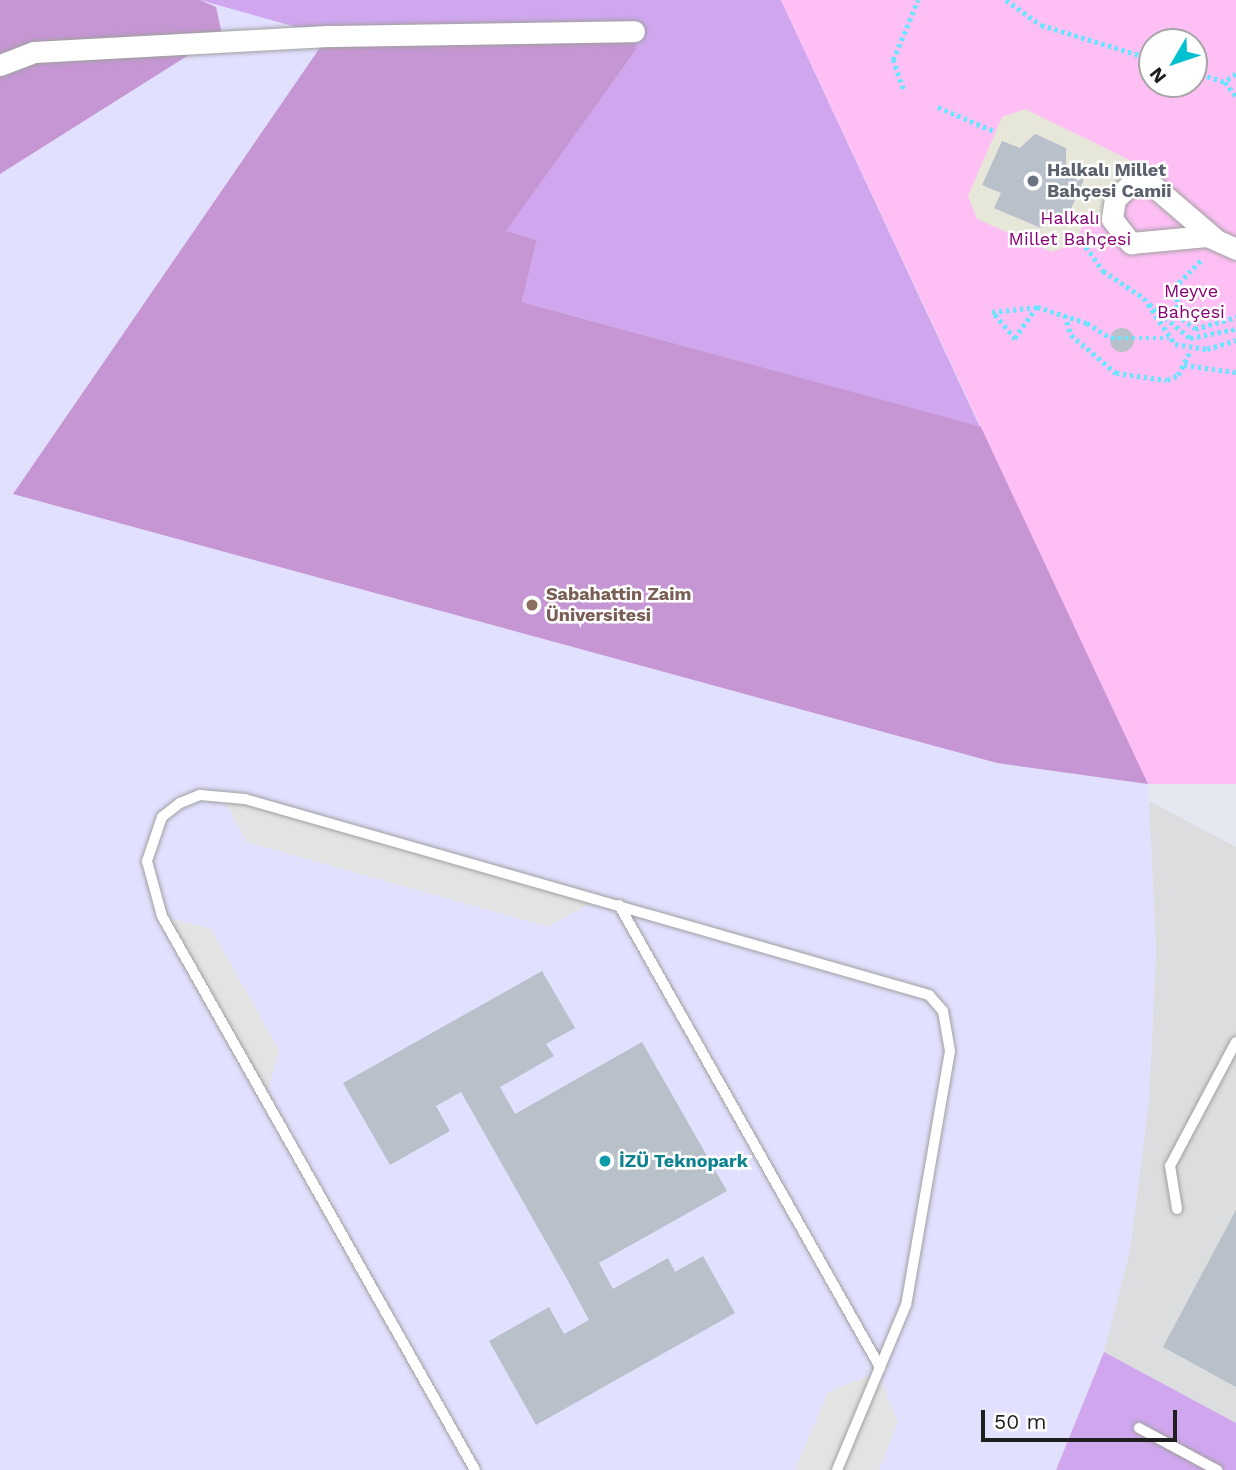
<!DOCTYPE html>
<meta charset="utf-8">
<style>
body{margin:0}
#map{position:relative;width:1236px;height:1470px;overflow:hidden;background:#e5e8f1;font-family:"Work Sans",sans-serif}
div>[style]{position:absolute}
.residential>*{inset:0;background:#dcddde}
.education>*{inset:0;background:#e2e0ff}
.grass>*{inset:0;background:#d0a7ef}
.forest>*{inset:0;background:#c696d4}
.park>*{inset:0;background:#febff5}
.parking>*{inset:0;background:#e3e3e3}
.plaza>*{inset:0;background:#e6e7d9}
.building>*{inset:0;background:#b8c0c9}
.round{border-radius:50%}
.path>*{height:4.5px;margin-top:-2.25px;transform-origin:0;background:repeating-linear-gradient(90deg,#68e5ff 0 3.5px,transparent 0 7px)}
.roads{filter:drop-shadow(0 0 2px #a0a0a0) drop-shadow(0 0 2px #a0a0a0)}
.lane>*{height:10px;margin:-5px;padding:0 5px;transform-origin:5px;border-radius:5px;background:#fff}
.street>*{height:21px;margin:-10.5px;padding:0 10.5px;transform-origin:10.5px;border-radius:10.5px;background:#fff}
.dots>*{width:19px;height:19px;translate:-50% -50%;box-sizing:border-box;border:4px solid #fff;border-radius:50%}
span{translate:-50% -50%;white-space:nowrap;text-align:center;line-height:1.15;-webkit-text-stroke:5px #fff;paint-order:stroke}
.worship-label{font-size:18px;color:#5b616d;font-weight:700}
.left{translate:0 -50%;text-align:left}
.park-label{font-size:18px;color:#890275}
.education-label{font-size:18px;color:#785e54;font-weight:700}
.culture-label{font-size:18px;color:#0d838f;font-weight:700}
.north{position:absolute;left:1138px;top:28px;width:70px;height:70px;box-sizing:border-box;background:#fff;border:2px solid #a5a5a5;border-radius:50%;rotate:231deg;font-size:19px;font-weight:700;line-height:28px;text-align:center;color:#1f1f1f}
.north::after{content:'';display:block;margin:auto;width:24px;height:32px;background:#00c1cf;clip-path:polygon(50% 0,100% 100%,50% 72%,0 100%)}
.scale{position:absolute;left:981px;top:1410px;width:196px;height:32px;box-sizing:border-box;border:4px solid #1f1f1f;border-top:0;padding-left:9px;font-size:21px;line-height:24px;white-space:nowrap;color:#1f1f1f;-webkit-text-stroke:5px #fff;paint-order:stroke}
</style>
<div id="map">
<div class="residential">
<i style="clip-path:polygon(1149px 801px,1236px 847px,1236px 1423px,1104px 1352px,1130px 1250px,1149px 1101px,1156px 951px)"></i>
</div>
<div class="education">
<i style="clip-path:polygon(0 0,781px 0,1148px 784px,1156px 951px,1149px 1101px,1130px 1250px,1104px 1352px,1056px 1470px,0 1470px)"></i>
</div>
<div class="grass">
<i style="clip-path:polygon(200px 0,781px 0,980px 427px,522px 302px,537px 240px,505px 231px,636px 50px,328px 36px)"></i>
<i style="clip-path:polygon(1104px 1352px,1236px 1423px,1236px 1470px,1056px 1470px)"></i>
</div>
<div class="forest">
<i style="clip-path:polygon(0 0,200px 0,216px 7px,222px 34px,0 174px)"></i>
<i style="clip-path:polygon(634px 31px,636px 50px,506px 231px,537px 240px,522px 302px,1236px 496px,1236px 784px,1148px 784px,997px 763px,13px 494px,328px 36px)"></i>
</div>
<div class="park">
<i style="clip-path:polygon(evenodd,781px 0,1236px 0,1236px 784px,1148px 784px,781px 0,1152px 42px,1194px 42px,1194px 84px,1152px 84px,1152px 42px)"></i>
</div>
<div class="parking">
<i style="clip-path:polygon(221px 795px,598px 899px,548px 927px,247px 842px)"></i>
<i style="clip-path:polygon(162px 916px,211px 929px,279px 1050px,266px 1099px)"></i>
<i style="clip-path:polygon(878px 1372px,898px 1422px,879px 1470px,795px 1470px,828px 1392px)"></i>
</div>
<div class="plaza">
<i style="clip-path:polygon(evenodd,1025px 109px,1140px 165px,1140px 183px,1112px 219px,1083px 224px,1075px 243px,1052px 252px,977px 219px,968px 196px,1002px 117px,1025px 109px,1035px 134px,1066px 148px,1066px 169px,1084px 177px,1066px 221px,1047px 214px,1040px 228px,995px 208px,1001px 193px,983px 185px,1002px 141px,1020px 148px,1035px 134px)"></i>
</div>
<div class="building">
<i style="clip-path:polygon(1035px 134px,1066px 148px,1066px 169px,1085px 177px,1065px 222px,1047px 214px,1041px 228px,994px 208px,1001px 193px,982px 185px,1002px 141px,1020px 148px)"></i>
<i class="round" style="left:1110px;top:328px;width:24px;height:24px"></i>
<i style="clip-path:polygon(542px 971px,575px 1028px,546px 1044px,554px 1056px,500px 1087px,515px 1114px,642px 1042px,727px 1191px,599px 1263px,613px 1289px,668px 1258px,675px 1272px,703px 1256px,735px 1313px,536px 1425px,489px 1341px,549px 1307px,564px 1334px,589px 1320px,568px 1281px,461px 1092px,436px 1106px,450px 1131px,390px 1165px,343px 1083px)"></i>
<i style="clip-path:polygon(1236px 1210px,1236px 1387px,1163px 1347px)"></i>
</div>
<div class="path">
<i style="left:1006px;top:0;width:43px;rotate:35.5deg"></i>
<i style="left:1041px;top:25px;width:116px;rotate:17deg"></i>
<i style="left:1194px;top:72px;width:33px;rotate:18deg"></i>
<i style="left:1236px;top:74px;width:14px;rotate:144deg"></i>
<i style="left:1225px;top:82px;width:18px;rotate:52deg"></i>
<i style="left:903px;top:89px;width:31px;rotate:-109deg"></i>
<i style="left:893px;top:60px;width:65px;rotate:-67.4deg"></i>
<i style="left:938px;top:107px;width:63px;rotate:23.3deg"></i>
<i style="left:1078px;top:235px;width:44px;rotate:55.2deg"></i>
<i style="left:1103px;top:271px;width:49px;rotate:33.4deg"></i>
<i style="left:1144px;top:298px;width:55px;rotate:56deg"></i>
<i style="left:1175px;top:344px;width:32px;rotate:9deg"></i>
<i style="left:1207px;top:349px;width:30px;rotate:-17deg"></i>
<i style="left:1201px;top:261px;width:33px;rotate:135deg"></i>
<i style="left:1178px;top:284px;width:30px;rotate:92deg"></i>
<i style="left:1177px;top:314px;width:23px;rotate:40deg"></i>
<i style="left:1195px;top:329px;width:43px;rotate:-16.3deg"></i>
<i style="left:1149px;top:304px;width:53px;rotate:39.7deg"></i>
<i style="left:1190px;top:338px;width:47px;rotate:-11.1deg"></i>
<i style="left:1037px;top:307px;width:39px;rotate:125deg"></i>
<i style="left:1015px;top:339px;width:35px;rotate:-130deg"></i>
<i style="left:992px;top:312px;width:45px;rotate:-6.3deg"></i>
<i style="left:1037px;top:307px;width:52px;rotate:17.7deg"></i>
<i style="left:1087px;top:323px;width:28px;rotate:32deg"></i>
<i style="left:1111px;top:338px;width:58px"></i>
<i style="left:1065px;top:315px;width:21px;rotate:73deg"></i>
<i style="left:1071px;top:335px;width:59px;rotate:40.2deg"></i>
<i style="left:1116px;top:373px;width:51px;rotate:7.8deg"></i>
<i style="left:1167px;top:380px;width:12px;rotate:-24deg"></i>
<i style="left:1178px;top:375px;width:28px;rotate:-63deg"></i>
<i style="left:1184px;top:365px;width:52px;rotate:7.7deg"></i>
</div>
<div class="roads">
<div class="lane">
<i style="left:619px;top:905px;width:531px;rotate:60.54deg"></i>
<i style="left:1177px;top:1209px;width:44px;rotate:-99.2deg"></i>
<i style="left:1170px;top:1166px;width:140px;rotate:-62deg"></i>
<i style="left:1139px;top:1428px;width:89px;rotate:28.3deg"></i>
<i style="left:475px;top:1470px;width:636px;rotate:-119.47deg"></i>
<i style="left:162px;top:916px;width:57px;rotate:-105.3deg"></i>
<i style="left:147px;top:861px;width:46px;rotate:-71.2deg"></i>
<i style="left:162px;top:817px;width:23px;rotate:-38deg"></i>
<i style="left:180px;top:803px;width:22px;rotate:-22deg"></i>
<i style="left:200px;top:795px;width:45px;rotate:5.1deg"></i>
<i style="left:245px;top:799px;width:712px;rotate:15.99deg"></i>
<i style="left:929px;top:995px;width:21px;rotate:49deg"></i>
<i style="left:943px;top:1011px;width:41px;rotate:80.1deg"></i>
<i style="left:950px;top:1051px;width:258px;rotate:99.8deg"></i>
<i style="left:906px;top:1305px;width:179px;rotate:112.7deg"></i>
</div>
<div class="street">
<i style="left:0;top:65px;width:36px;rotate:-21deg"></i>
<i style="left:34px;top:52px;width:294px;rotate:-3.1deg"></i>
<i style="left:328px;top:36px;width:306px;rotate:-0.9deg"></i>
<i style="left:1214px;top:238px;width:83px;rotate:-139.4deg"></i>
<i style="left:1151px;top:184px;width:21px;rotate:177deg"></i>
<i style="left:1130px;top:185px;width:21px;rotate:137deg"></i>
<i style="left:1115px;top:199px;width:20px;rotate:99deg"></i>
<i style="left:1112px;top:219px;width:31px;rotate:52deg"></i>
<i style="left:1131px;top:243px;width:76px;rotate:-5.3deg"></i>
<i style="left:1207px;top:236px;width:32px;rotate:24deg"></i>
</div>
</div>
<div class="dots">
<i style="left:1033px;top:181px;background:#6b7280"></i>
<i style="left:532px;top:605px;background:#8d6e63"></i>
<i style="left:605px;top:1161px;background:#0f9aa8"></i>
</div>
<div class="worship-label">
<span class="left" style="left:1047px;top:181px">Halkalı Millet<br>Bahçesi Camii</span>
</div>
<div class="park-label">
<span style="left:1070px;top:229px">Halkalı<br>Millet Bahçesi</span>
<span style="left:1191px;top:302px">Meyve<br>Bahçesi</span>
</div>
<div class="education-label">
<span class="left" style="left:546px;top:605px">Sabahattin Zaim<br>Üniversitesi</span>
</div>
<div class="culture-label">
<span class="left" style="left:619px;top:1161px">İZÜ Teknopark</span>
</div>
<div class="north">N</div>
<div class="scale">50 m</div>
</div>
